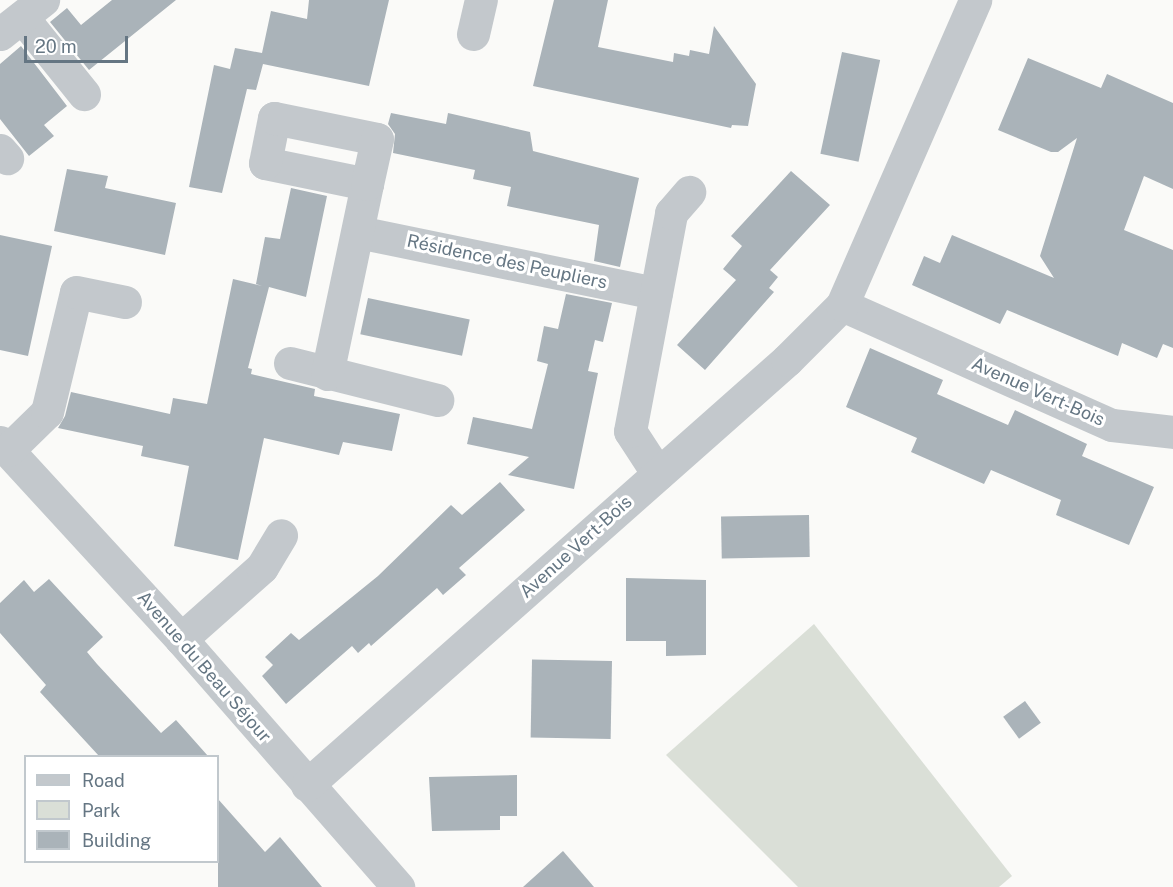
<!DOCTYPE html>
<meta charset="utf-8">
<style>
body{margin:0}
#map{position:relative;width:1173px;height:887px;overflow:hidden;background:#fafaf8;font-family:"Public Sans",sans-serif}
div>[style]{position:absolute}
.green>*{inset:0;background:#dadfd7}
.building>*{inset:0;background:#aab3b9;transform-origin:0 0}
.minor>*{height:33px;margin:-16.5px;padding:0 16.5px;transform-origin:16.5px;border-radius:16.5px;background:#c3c8cc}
span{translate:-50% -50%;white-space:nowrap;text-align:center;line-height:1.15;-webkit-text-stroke:6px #fff;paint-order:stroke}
.street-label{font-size:18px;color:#657683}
.legend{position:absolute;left:24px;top:755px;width:195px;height:108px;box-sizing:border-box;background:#fff;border:2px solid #c1c8cd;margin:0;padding:8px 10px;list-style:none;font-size:18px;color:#657683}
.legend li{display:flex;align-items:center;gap:12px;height:30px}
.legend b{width:30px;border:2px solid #c1c8cd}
.scale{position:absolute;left:24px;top:36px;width:104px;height:27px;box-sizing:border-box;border:3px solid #657683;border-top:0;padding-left:8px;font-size:18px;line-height:21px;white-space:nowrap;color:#657683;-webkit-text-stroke:4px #fff;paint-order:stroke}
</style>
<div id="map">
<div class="green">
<i style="clip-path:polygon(814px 624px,1012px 876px,999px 887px,798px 887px,666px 755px)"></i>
</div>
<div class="building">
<i style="clip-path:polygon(112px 0,176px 0,89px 70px,50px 22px,67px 8px,81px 25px)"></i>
<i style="clip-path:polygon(309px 0,389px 0,369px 86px,263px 64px,256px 90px,247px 89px,222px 193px,189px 187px,214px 65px,230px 69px,235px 48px,262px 53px,271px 11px,307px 19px)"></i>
<i style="clip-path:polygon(554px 0,608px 0,598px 47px,673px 62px,674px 53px,689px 56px,690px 50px,709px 54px,714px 26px,756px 84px,748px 126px,732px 125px,731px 128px,533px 86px)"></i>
<i style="clip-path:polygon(21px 46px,67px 106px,44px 125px,54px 136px,29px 156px,0 119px,0 64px)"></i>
<i style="left:842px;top:52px;width:39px;height:104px;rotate:12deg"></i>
<i style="clip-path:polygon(1028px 58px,1101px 88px,1107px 74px,1173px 103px,1173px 189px,1144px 176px,1124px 230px,1173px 250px,1173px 348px,1163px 344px,1157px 358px,1122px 343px,1118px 356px,1007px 310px,1000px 324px,912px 285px,924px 256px,940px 263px,952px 235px,1054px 278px,1040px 256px,1077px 138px,1058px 152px,1051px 152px,998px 130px)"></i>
<i style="clip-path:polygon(391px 113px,446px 124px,448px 113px,530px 132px,533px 151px,639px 178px,620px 267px,594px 261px,599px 225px,507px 206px,511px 187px,473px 179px,475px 170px,393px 153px,395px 134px,388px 124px)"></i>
<i style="clip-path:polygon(67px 169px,108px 176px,105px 188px,176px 203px,165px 255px,54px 231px)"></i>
<i style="clip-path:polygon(791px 171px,830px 205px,770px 270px,778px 277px,769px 288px,774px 292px,705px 370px,677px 345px,736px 280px,723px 269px,742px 246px,731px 236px)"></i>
<i style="clip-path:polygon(291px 188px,327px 196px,306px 297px,269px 287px,248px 368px,252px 369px,251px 374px,315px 389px,314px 396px,400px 414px,392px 451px,343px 442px,339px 455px,264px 438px,238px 560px,174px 546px,189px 466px,141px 456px,143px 446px,58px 428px,65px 416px,71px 392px,170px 414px,173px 398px,207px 404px,233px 279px,262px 286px,256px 284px,265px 237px,280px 239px)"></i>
<i style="clip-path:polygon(0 235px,52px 246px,28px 356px,0 350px)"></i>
<i style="clip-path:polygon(566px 294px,612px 303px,603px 342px,595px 340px,588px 371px,598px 373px,574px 489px,508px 475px,529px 457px,467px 444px,473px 417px,532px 429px,548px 364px,537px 361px,544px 326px,558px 329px)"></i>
<i style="left:368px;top:298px;width:104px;height:37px;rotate:12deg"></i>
<i style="clip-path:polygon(870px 348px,943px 380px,937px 394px,1008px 425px,1015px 410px,1087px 444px,1082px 456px,1154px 487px,1129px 545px,1056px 515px,1061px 500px,991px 470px,984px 484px,911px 452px,917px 438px,846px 407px)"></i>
<i style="clip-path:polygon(500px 482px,525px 510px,459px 568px,466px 575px,443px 595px,437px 588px,371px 646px,369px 643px,358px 653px,352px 646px,286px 704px,262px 676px,273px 665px,265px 657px,291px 633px,299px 640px,378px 576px,451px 505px,462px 515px)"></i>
<i style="left:809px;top:515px;width:42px;height:88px;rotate:89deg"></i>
<i style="clip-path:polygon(626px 578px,706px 580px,706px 655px,666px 656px,666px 641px,626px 641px)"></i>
<i style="clip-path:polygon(49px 579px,103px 637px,87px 652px,97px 664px,161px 733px,176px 720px,208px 756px,99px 756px,40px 692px,46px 685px,0 633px,0 603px,24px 580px,34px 592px)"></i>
<i style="left:612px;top:661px;width:78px;height:80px;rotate:91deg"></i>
<i style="left:1025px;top:701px;width:27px;height:27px;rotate:54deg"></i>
<i style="clip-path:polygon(517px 775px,517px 816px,500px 816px,500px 830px,432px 831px,429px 777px)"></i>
<i style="clip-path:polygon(218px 799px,265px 852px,280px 837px,322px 887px,218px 887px)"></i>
<i style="clip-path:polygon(563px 851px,594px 887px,523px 887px)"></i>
</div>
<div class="minor">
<i style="left:22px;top:17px;width:99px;rotate:51.2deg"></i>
<i style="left:0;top:34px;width:55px;rotate:-38.3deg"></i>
<i style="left:473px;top:34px;width:35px;rotate:-77deg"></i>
<i style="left:0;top:150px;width:11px;rotate:49deg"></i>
<i style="left:358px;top:232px;width:304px;rotate:11.6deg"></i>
<i style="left:842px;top:305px;width:295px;rotate:24deg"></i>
<i style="left:1112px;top:425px;width:61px;rotate:6.5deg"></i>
<i style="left:290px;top:363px;width:152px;rotate:14.1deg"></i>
<i style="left:327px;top:374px;width:194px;rotate:-78.1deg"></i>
<i style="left:367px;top:184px;width:104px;rotate:-168.4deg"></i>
<i style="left:265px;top:163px;width:46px;rotate:-78.7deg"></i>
<i style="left:274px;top:118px;width:105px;rotate:11.5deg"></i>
<i style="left:377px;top:139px;width:46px;rotate:102.5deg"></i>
<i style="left:0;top:442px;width:268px;rotate:47.4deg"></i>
<i style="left:181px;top:639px;width:330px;rotate:48.8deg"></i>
<i style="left:8px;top:450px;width:54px;rotate:-44.3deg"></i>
<i style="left:47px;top:412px;width:123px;rotate:-76.4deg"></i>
<i style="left:76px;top:292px;width:50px;rotate:11.5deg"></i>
<i style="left:658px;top:474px;width:51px;rotate:-123.1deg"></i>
<i style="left:630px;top:431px;width:222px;rotate:-79.3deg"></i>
<i style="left:671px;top:213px;width:28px;rotate:-49deg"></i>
<i style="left:181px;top:639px;width:108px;rotate:-41.6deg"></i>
<i style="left:262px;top:567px;width:37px;rotate:-59deg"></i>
<i style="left:307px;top:785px;width:641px;rotate:-41.52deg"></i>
<i style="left:787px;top:360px;width:78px;rotate:-45deg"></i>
<i style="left:842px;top:305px;width:333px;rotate:-66.4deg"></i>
</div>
<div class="street-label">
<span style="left:507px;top:262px;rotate:12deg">Résidence des Peupliers</span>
<span style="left:1038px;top:392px;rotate:24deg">Avenue Vert-Bois</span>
<span style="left:576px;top:547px;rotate:-42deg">Avenue Vert-Bois</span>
<span style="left:204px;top:667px;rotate:49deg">Avenue du Beau Séjour</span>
</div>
<ul class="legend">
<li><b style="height:8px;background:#c3c8cc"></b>Road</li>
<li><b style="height:16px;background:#dadfd7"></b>Park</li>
<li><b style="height:16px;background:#aab3b9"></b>Building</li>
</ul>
<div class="scale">20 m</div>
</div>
